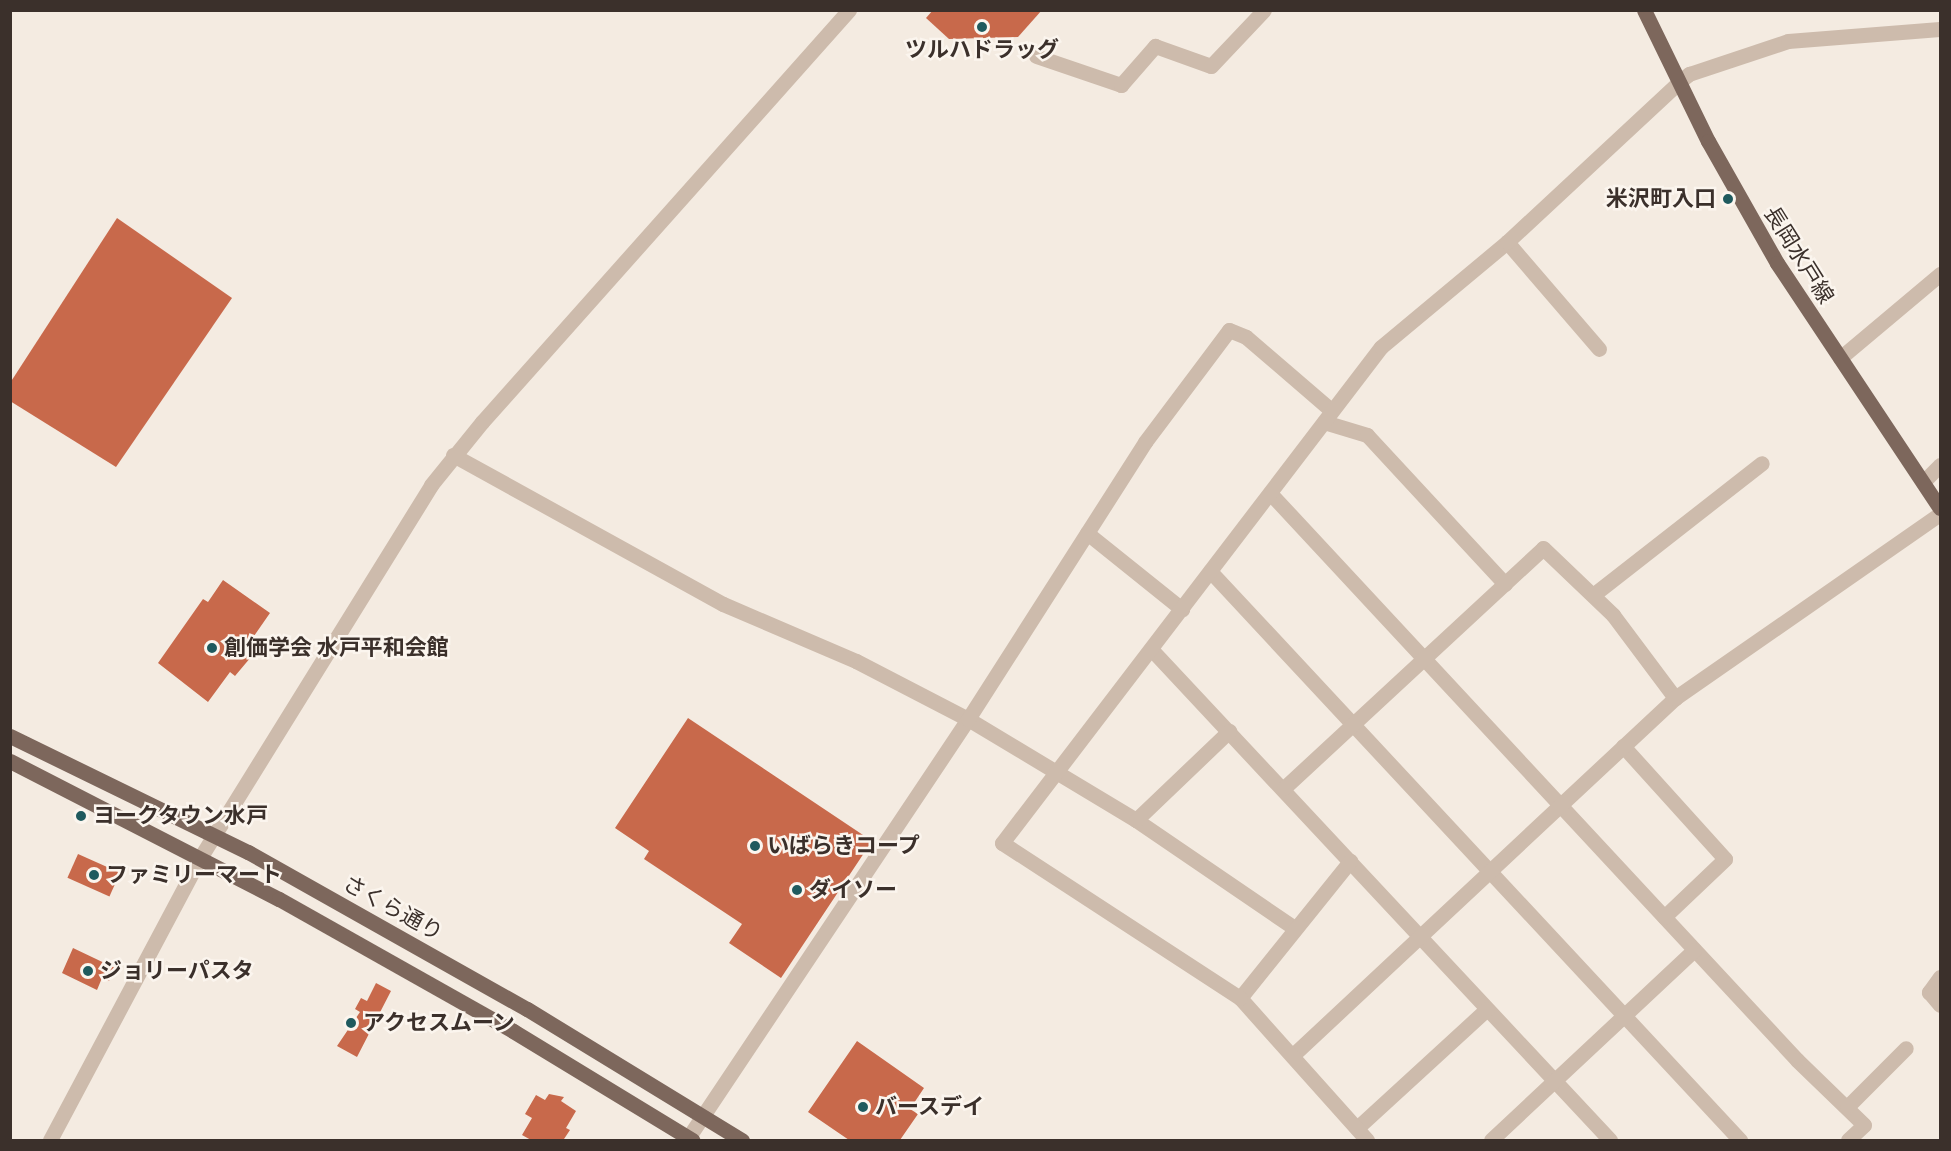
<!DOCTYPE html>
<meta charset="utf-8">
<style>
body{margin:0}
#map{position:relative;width:1951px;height:1151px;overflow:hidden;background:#f4ebe1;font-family:"Titillium Web","Noto Sans JP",sans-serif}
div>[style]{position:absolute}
.building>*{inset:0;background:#c8694b;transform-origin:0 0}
.minor>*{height:15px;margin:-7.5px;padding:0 7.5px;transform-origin:7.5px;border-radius:7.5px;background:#cdbbac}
.major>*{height:15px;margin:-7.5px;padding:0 7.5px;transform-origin:7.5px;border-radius:7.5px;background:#7d675c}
.dots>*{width:16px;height:16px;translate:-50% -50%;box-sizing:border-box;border:3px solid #fbf5ee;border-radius:50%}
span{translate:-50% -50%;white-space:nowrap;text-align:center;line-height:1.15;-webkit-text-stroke:5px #fbf5ee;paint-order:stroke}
.poi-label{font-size:22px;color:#3b302b;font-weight:700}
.right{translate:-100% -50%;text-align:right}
.left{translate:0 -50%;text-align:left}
.street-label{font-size:22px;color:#3b302b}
.frame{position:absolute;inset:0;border:12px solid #3b302b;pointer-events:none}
</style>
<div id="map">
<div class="building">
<i style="clip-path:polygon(933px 10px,1042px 10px,1018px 37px,949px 39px,926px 18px)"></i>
<i style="clip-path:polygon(117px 218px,232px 298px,116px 467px,10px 401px,10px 383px)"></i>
<i style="clip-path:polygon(223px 580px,270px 613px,254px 636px,259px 640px,251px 657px,235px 676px,230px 672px,208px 702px,158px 663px,203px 599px,208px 602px)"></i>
<i style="clip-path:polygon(688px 718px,872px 841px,781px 978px,729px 943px,742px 924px,644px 859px,649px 851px,615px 828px)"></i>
<i style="left:78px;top:854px;width:46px;height:26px;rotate:24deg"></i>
<i style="clip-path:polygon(73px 948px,115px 968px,109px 981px,102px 978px,97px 990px,62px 973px)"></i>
<i style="clip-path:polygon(376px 983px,391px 991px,357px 1057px,337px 1046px,360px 1012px,355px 1009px,361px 998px,367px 1001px)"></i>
<i style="clip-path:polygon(857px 1041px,924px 1088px,910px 1109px,918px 1114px,900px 1140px,849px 1140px,808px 1112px)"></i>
<i style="clip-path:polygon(549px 1094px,564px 1097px,561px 1101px,576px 1111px,566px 1128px,570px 1130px,564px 1139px,531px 1140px,522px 1135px,532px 1118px,525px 1114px,536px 1095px,545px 1100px)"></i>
</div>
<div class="minor">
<i style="left:1036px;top:56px;width:90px;rotate:18.8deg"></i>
<i style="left:1121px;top:85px;width:52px;rotate:-48.9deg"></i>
<i style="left:1155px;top:46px;width:59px;rotate:19.7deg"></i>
<i style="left:1211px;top:66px;width:77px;rotate:-46.6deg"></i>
<i style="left:1507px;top:242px;width:141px;rotate:49.3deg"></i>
<i style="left:1840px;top:358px;width:131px;rotate:-40deg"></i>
<i style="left:1324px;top:422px;width:45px;rotate:16.8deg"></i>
<i style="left:1367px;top:435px;width:203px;rotate:47.2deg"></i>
<i style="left:453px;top:455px;width:308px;rotate:28.9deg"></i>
<i style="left:723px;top:604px;width:145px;rotate:23.2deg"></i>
<i style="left:856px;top:661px;width:126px;rotate:27.4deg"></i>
<i style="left:968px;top:719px;width:196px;rotate:31deg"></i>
<i style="left:1136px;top:820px;width:190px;rotate:34.3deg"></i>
<i style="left:1923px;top:482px;width:24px;rotate:-45deg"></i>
<i style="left:1270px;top:493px;width:774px;rotate:47.09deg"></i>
<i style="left:1797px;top:1060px;width:93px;rotate:44.1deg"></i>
<i style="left:1864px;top:1125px;width:22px;rotate:137deg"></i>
<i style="left:1087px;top:533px;width:122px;rotate:38.7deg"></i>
<i style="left:1210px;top:571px;width:778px;rotate:47.03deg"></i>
<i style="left:1593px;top:595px;width:214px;rotate:-38deg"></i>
<i style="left:1151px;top:649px;width:672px;rotate:46.93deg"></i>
<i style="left:1623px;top:746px;width:152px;rotate:47.9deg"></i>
<i style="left:1725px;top:859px;width:84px;rotate:136.4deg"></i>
<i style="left:1284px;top:788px;width:353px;rotate:-42.8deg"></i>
<i style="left:1543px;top:548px;width:97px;rotate:43.7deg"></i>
<i style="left:1613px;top:615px;width:104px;rotate:53.2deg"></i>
<i style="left:1136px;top:820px;width:129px;rotate:-43.7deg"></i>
<i style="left:1940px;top:977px;width:19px;rotate:126deg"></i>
<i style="left:1929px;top:992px;width:17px;rotate:50deg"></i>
<i style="left:1240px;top:998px;width:176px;rotate:-51.2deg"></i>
<i style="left:1293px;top:1055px;width:523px;rotate:-43.06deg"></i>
<i style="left:1675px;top:698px;width:323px;rotate:-34.8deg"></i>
<i style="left:1847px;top:1107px;width:83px;rotate:-45deg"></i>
<i style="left:1357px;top:1128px;width:176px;rotate:-42.5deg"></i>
<i style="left:688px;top:1138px;width:504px;rotate:-56.25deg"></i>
<i style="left:968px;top:719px;width:329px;rotate:-57.4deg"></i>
<i style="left:1145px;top:442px;width:140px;rotate:-53.1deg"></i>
<i style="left:1229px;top:330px;width:18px;rotate:22deg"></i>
<i style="left:1246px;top:337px;width:112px;rotate:40.7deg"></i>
<i style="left:50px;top:1140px;width:319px;rotate:-62deg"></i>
<i style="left:200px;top:858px;width:439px;rotate:-58.2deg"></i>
<i style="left:431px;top:485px;width:81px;rotate:-51deg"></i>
<i style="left:482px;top:422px;width:552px;rotate:-48.31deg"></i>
<i style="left:1367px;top:1140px;width:191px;rotate:-131.8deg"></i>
<i style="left:1240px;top:998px;width:284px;rotate:-146.9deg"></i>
<i style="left:1002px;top:843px;width:624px;rotate:-52.62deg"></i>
<i style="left:1381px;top:347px;width:164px;rotate:-39.8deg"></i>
<i style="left:1507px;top:242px;width:235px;rotate:-42.9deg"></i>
<i style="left:1679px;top:82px;width:13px;rotate:-39deg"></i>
<i style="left:1689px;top:74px;width:104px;rotate:-18.4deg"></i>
<i style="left:1788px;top:41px;width:152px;rotate:-4.5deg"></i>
<i style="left:1491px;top:1140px;width:278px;rotate:-43.1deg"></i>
</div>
<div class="major">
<i style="left:1644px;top:10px;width:146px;rotate:64deg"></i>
<i style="left:1708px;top:141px;width:140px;rotate:60.5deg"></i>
<i style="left:1777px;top:263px;width:294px;rotate:56.4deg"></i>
<i style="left:10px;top:736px;width:265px;rotate:26deg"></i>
<i style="left:248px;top:852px;width:320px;rotate:29.4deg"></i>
<i style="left:527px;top:1009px;width:252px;rotate:31.4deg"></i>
<i style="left:10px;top:761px;width:302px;rotate:27.2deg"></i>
<i style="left:279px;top:899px;width:269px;rotate:29.4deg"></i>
<i style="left:513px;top:1031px;width:210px;rotate:31.3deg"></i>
</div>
<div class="dots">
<i style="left:982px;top:27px;background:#1f5a5e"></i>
<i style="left:1728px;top:199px;background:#1f5a5e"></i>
<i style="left:212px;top:648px;background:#1f5a5e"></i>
<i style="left:81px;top:816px;background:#1f5a5e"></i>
<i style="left:755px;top:846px;background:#1f5a5e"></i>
<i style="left:94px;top:875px;background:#1f5a5e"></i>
<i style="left:797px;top:890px;background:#1f5a5e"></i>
<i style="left:88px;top:971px;background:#1f5a5e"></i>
<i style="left:351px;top:1023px;background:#1f5a5e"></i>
<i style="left:863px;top:1107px;background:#1f5a5e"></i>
</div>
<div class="poi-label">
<span style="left:982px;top:50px">ツルハドラッグ</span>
<span class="right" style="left:1716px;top:199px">米沢町入口</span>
<span class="left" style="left:224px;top:648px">創価学会 水戸平和会館</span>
<span class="left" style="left:93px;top:816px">ヨークタウン水戸</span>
<span class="left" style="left:767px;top:846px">いばらきコープ</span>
<span class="left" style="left:106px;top:875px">ファミリーマート</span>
<span class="left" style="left:809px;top:890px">ダイソー</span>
<span class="left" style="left:100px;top:971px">ジョリーパスタ</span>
<span class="left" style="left:363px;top:1023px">アクセスムーン</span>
<span class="left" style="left:875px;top:1107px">バースデイ</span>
</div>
<div class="street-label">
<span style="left:1799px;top:255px;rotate:58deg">長岡水戸線</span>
<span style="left:393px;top:908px;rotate:29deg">さくら通り</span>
</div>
<div class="frame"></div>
</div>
